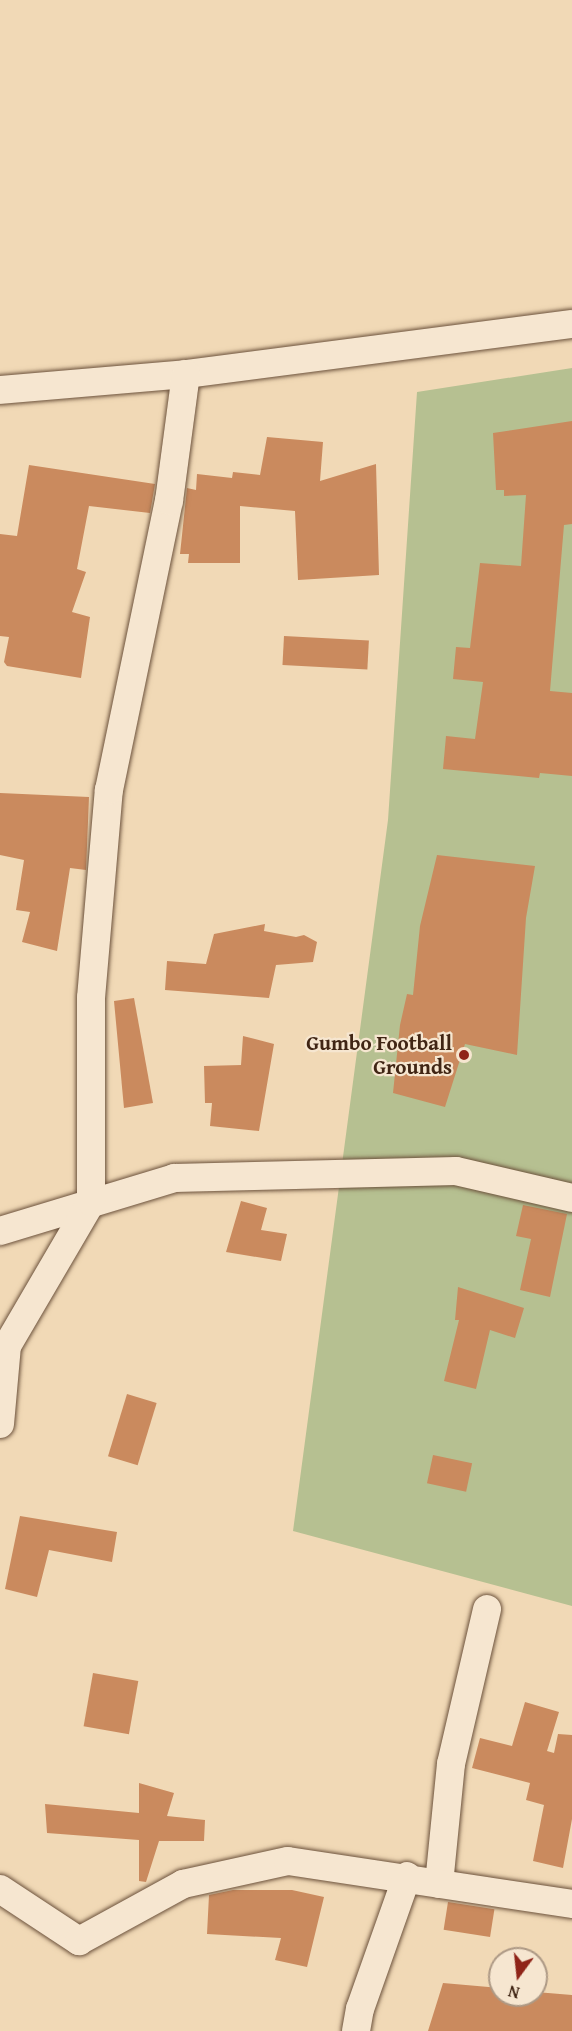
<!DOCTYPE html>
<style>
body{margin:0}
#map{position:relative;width:572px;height:2031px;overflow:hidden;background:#f1d9b6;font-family:"Gentium Book Plus",serif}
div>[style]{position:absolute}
.green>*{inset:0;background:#b6c091}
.building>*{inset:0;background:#ca8a5e;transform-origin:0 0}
.roads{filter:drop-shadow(0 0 2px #6c523c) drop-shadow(0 0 2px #6c523c)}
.minor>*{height:28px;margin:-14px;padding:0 14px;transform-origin:14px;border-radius:14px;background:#f6e6d0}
.dots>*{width:16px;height:16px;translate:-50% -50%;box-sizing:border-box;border:3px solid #f6e6d0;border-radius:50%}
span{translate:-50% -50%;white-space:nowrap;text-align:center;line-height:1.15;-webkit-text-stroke:4.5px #f6e6d0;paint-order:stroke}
.poi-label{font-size:21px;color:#402514;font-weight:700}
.right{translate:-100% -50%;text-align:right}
.north{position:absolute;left:488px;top:1947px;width:60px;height:60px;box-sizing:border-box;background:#f6e6d0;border:2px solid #ad9985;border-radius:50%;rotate:195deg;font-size:16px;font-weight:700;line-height:24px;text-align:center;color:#402514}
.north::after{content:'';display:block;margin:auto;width:21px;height:27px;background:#8f2418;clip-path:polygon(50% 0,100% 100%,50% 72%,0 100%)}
</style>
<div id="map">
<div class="green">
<i style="clip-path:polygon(572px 368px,572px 1606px,293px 1531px,388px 820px,417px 392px)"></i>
</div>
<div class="building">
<i style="clip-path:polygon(572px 421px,572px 524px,564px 525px,550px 691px,572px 693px,572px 776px,540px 773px,539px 778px,443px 769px,446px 736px,475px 739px,483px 682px,453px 679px,456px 647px,470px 648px,480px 563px,521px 566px,526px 495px,504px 496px,504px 490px,496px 490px,493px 433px)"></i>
<i style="clip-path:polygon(267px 437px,323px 442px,320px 481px,376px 464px,379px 575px,298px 580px,295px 511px,240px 506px,240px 563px,188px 563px,189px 554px,180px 554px,187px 488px,196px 490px,197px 474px,232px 478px,233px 472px,260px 475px)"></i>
<i style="clip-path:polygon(29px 465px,155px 484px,150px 513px,89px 506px,77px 569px,86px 572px,72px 612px,90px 617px,81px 678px,7px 666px,4px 662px,9px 637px,0 636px,0 534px,17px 536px)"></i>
<i style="left:284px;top:636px;width:85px;height:29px;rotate:3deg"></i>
<i style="clip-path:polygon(0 793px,89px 797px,86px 870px,70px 868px,57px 951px,22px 942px,30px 912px,16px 910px,24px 860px,0 855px)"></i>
<i style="clip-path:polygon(437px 855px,535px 866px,526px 918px,517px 1055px,465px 1044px,445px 1107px,393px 1093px,400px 1025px,407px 994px,413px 995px,420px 926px)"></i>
<i style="clip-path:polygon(265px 924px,264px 931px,296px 937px,304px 935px,317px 942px,313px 962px,276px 965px,269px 998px,165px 990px,167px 961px,206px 964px,214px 934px)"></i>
<i style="clip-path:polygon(134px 998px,153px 1103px,124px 1108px,114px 1001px)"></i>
<i style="clip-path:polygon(243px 1036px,274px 1044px,259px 1131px,210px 1126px,212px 1103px,205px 1103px,204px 1066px,241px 1065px)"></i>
<i style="clip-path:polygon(241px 1201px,267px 1208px,261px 1230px,287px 1234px,281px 1261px,226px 1252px)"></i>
<i style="clip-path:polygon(523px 1205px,567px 1214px,550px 1297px,520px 1290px,531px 1239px,516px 1236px)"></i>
<i style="clip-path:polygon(458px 1287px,524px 1308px,515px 1338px,490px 1330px,476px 1389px,444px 1381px,459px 1320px,455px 1320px)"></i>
<i style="left:127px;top:1394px;width:31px;height:65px;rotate:17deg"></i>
<i style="left:433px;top:1455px;width:40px;height:29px;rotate:12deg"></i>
<i style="clip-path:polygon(20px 1516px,117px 1532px,112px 1562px,49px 1550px,37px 1597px,5px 1589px)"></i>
<i style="left:93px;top:1673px;width:46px;height:54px;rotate:10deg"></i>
<i style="clip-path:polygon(525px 1702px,559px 1712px,547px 1751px,554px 1753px,558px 1734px,572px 1735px,572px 1819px,563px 1868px,533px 1861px,544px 1805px,526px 1800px,530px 1783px,472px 1768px,480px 1738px,512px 1746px)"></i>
<i style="clip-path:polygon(139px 1783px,174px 1793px,167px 1816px,205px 1820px,204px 1841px,159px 1841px,146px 1882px,139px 1881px,139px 1840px,47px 1833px,45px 1804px,139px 1813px)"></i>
<i style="clip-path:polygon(233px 1890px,292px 1890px,324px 1897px,307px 1967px,275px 1960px,281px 1938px,207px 1934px,209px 1895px)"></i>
<i style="left:448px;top:1902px;width:47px;height:28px;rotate:9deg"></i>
<i style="clip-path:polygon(443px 1983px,500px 1988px,500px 1995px,536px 1995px,536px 1992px,572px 1995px,572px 2031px,428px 2031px)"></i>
</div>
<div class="roads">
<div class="minor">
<i style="left:0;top:390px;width:187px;rotate:-4.9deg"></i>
<i style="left:186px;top:374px;width:389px;rotate:-7.4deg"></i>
<i style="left:0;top:1231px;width:182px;rotate:-16.9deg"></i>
<i style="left:174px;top:1178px;width:282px;rotate:-1.4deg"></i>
<i style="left:456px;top:1171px;width:119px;rotate:13.1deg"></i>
<i style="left:0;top:1424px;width:78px;rotate:-84.9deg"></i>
<i style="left:7px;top:1346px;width:167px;rotate:-59.7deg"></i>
<i style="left:91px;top:1202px;width:204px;rotate:-90deg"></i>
<i style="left:91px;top:998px;width:209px;rotate:-85.1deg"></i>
<i style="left:109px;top:790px;width:295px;rotate:-78.3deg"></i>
<i style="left:169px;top:501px;width:128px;rotate:-82.4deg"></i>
<i style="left:439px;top:1884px;width:121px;rotate:-84.3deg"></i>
<i style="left:451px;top:1764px;width:159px;rotate:-76.9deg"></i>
<i style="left:0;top:1889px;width:95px;rotate:33.4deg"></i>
<i style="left:79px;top:1941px;width:119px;rotate:-28.7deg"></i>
<i style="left:183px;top:1884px;width:107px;rotate:-12.4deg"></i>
<i style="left:288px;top:1861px;width:287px;rotate:8.6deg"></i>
<i style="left:356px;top:2031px;width:22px;rotate:-80deg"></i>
<i style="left:360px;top:2009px;width:141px;rotate:-70.5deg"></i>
</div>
</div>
<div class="dots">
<i style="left:464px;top:1055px;background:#8f2418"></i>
</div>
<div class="poi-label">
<span class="right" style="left:452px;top:1055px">Gumbo Football<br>Grounds</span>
</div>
<div class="north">N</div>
</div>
